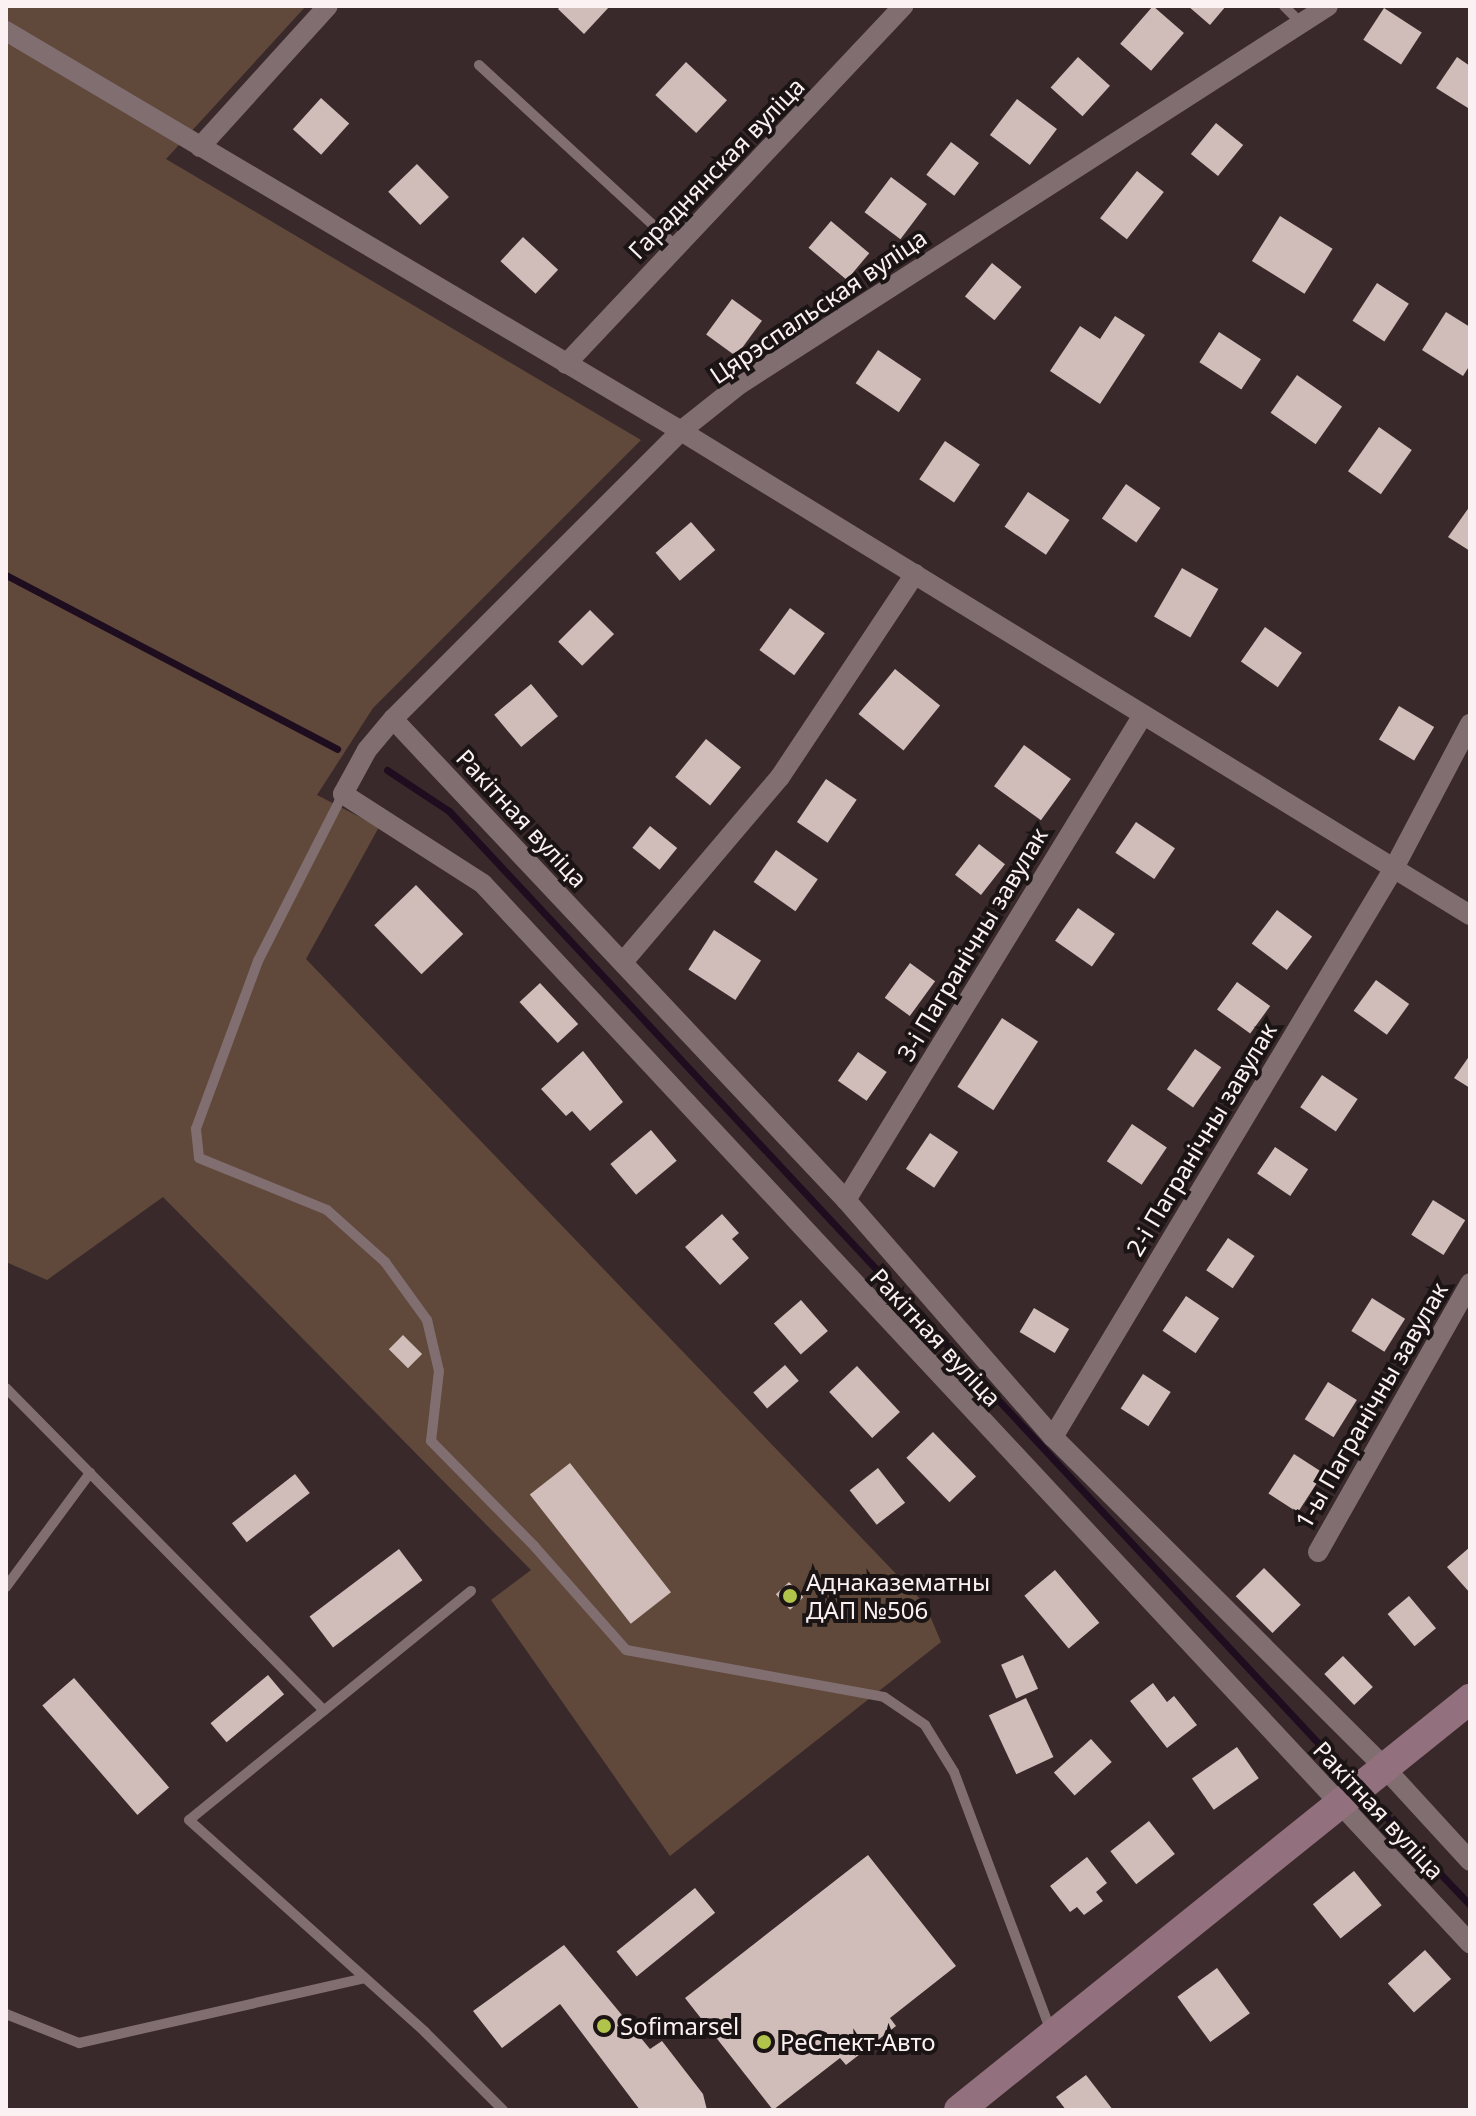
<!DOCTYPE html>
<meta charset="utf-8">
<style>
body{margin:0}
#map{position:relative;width:1476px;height:2116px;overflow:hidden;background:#39292b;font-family:"Noto Sans",sans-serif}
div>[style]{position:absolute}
.green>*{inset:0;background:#60493b}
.stream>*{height:7px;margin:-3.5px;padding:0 3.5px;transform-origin:3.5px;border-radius:3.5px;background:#1e0c1f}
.building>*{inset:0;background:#d0bcb8;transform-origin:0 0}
.lane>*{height:10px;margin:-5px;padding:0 5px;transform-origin:5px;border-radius:5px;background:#816e71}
.street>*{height:20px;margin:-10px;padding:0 10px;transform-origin:10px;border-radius:10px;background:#816e71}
.secondary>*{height:30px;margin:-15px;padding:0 15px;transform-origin:15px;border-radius:15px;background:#93707e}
.dots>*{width:22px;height:22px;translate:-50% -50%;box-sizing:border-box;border:4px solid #1b1415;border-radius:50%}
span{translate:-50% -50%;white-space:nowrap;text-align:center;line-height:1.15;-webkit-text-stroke:8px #1b1415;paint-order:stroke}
.street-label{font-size:24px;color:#fbf1f2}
.poi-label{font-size:24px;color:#fbf1f2}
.left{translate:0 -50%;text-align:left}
.frame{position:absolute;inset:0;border:8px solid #fbf1f2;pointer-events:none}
</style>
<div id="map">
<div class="green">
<i style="clip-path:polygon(6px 6px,306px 6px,166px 159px,641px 440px,373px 708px,317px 795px,379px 827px,306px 959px,925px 1604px,941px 1642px,670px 1856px,491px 1600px,531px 1570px,163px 1197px,47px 1280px,6px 1262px)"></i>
</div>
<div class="stream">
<i style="left:6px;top:575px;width:374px;rotate:27.7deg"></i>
<i style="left:387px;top:770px;width:74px;rotate:33.5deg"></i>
<i style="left:449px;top:811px;width:1296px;rotate:47deg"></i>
<i style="left:1376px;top:1806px;width:137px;rotate:46.5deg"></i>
</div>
<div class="building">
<i style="clip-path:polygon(561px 6px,610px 6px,584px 34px,558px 9px)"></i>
<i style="left:1153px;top:6px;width:41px;height:50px;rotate:41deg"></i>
<i style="clip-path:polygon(1188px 6px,1226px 6px,1210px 25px)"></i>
<i style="left:1384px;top:8px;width:45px;height:38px;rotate:33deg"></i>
<i style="left:1078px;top:57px;width:43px;height:41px;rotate:42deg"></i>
<i style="clip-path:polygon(1457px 57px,1470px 66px,1468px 108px,1436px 88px)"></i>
<i style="left:686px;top:62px;width:56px;height:45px;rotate:43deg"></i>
<i style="left:321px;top:98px;width:38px;height:42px;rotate:42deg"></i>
<i style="left:1017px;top:99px;width:50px;height:45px;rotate:37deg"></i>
<i style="left:1216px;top:123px;width:35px;height:40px;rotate:39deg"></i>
<i style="left:951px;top:142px;width:35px;height:41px;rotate:37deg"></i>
<i style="left:417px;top:164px;width:46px;height:40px;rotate:46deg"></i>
<i style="left:1137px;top:171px;width:34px;height:60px;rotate:38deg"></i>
<i style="left:891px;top:177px;width:45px;height:44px;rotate:37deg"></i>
<i style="left:1280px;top:216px;width:62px;height:53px;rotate:32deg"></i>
<i style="left:831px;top:221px;width:50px;height:35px;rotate:40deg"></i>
<i style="left:523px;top:237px;width:48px;height:33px;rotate:43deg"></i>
<i style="left:992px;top:263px;width:38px;height:43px;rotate:39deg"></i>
<i style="left:1377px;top:283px;width:38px;height:45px;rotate:33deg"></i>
<i style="left:732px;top:299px;width:37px;height:44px;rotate:36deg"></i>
<i style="clip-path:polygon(1446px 312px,1470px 327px,1470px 365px,1463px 376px,1422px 350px)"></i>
<i style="clip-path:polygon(1115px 316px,1145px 335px,1100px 404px,1050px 371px,1080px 326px,1100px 339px)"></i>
<i style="left:1219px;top:332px;width:50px;height:36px;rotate:33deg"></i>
<i style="left:878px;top:350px;width:52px;height:40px;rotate:34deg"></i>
<i style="left:1297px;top:375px;width:55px;height:46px;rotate:35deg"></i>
<i style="left:1379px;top:427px;width:40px;height:54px;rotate:35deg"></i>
<i style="left:945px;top:441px;width:42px;height:46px;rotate:34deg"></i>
<i style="left:1126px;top:484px;width:42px;height:42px;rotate:35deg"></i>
<i style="left:1028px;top:492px;width:50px;height:42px;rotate:34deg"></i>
<i style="clip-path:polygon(1470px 506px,1470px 551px,1448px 537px)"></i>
<i style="left:691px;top:522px;width:37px;height:47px;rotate:49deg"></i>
<i style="left:1182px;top:568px;width:42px;height:56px;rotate:30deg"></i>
<i style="left:790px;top:608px;width:43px;height:52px;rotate:36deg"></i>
<i style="left:590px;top:610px;width:34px;height:45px;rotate:45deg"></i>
<i style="left:1265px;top:627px;width:45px;height:42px;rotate:35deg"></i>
<i style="left:895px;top:669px;width:58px;height:58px;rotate:39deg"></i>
<i style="left:531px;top:684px;width:42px;height:48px;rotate:50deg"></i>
<i style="left:1399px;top:706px;width:41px;height:39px;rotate:31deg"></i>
<i style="left:706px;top:739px;width:45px;height:49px;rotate:39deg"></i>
<i style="left:1024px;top:745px;width:58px;height:51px;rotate:36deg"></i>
<i style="left:826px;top:779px;width:37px;height:52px;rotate:34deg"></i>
<i style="left:1136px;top:822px;width:47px;height:37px;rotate:34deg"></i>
<i style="left:650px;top:826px;width:35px;height:28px;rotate:39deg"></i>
<i style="left:979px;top:844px;width:33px;height:39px;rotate:38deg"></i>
<i style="left:776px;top:850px;width:51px;height:39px;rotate:35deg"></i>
<i style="left:416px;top:885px;width:68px;height:58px;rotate:46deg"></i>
<i style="left:1078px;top:908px;width:45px;height:40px;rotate:35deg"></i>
<i style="left:1277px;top:910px;width:44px;height:42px;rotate:37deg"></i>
<i style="left:714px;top:930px;width:56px;height:47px;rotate:33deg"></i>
<i style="left:910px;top:963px;width:31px;height:43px;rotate:36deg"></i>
<i style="left:1376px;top:980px;width:41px;height:38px;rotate:36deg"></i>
<i style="left:1237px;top:982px;width:41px;height:34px;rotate:36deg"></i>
<i style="left:540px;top:983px;width:56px;height:28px;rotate:47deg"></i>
<i style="left:1002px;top:1018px;width:43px;height:82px;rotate:33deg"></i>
<i style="left:1195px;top:1049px;width:32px;height:49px;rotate:35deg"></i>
<i style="clip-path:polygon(583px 1051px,623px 1102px,590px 1131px,572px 1111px,566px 1116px,541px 1089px)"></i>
<i style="left:858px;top:1052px;width:35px;height:35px;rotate:35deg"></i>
<i style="clip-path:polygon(1470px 1055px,1470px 1088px,1454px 1078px)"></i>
<i style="left:1322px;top:1075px;width:43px;height:39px;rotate:34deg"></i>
<i style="left:1132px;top:1124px;width:42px;height:45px;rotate:34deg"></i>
<i style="left:651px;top:1130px;width:40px;height:53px;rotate:50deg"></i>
<i style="left:930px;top:1133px;width:34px;height:43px;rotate:34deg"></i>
<i style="left:1275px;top:1147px;width:40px;height:32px;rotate:34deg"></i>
<i style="left:1433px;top:1200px;width:38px;height:41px;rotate:32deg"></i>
<i style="clip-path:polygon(722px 1214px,739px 1233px,732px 1239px,749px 1258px,720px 1285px,685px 1247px)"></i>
<i style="left:1228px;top:1238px;width:32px;height:39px;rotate:34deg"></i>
<i style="left:1186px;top:1296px;width:40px;height:42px;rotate:34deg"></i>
<i style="left:1372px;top:1298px;width:39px;height:39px;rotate:32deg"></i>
<i style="left:801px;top:1300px;width:41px;height:36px;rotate:49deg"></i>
<i style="left:1034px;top:1308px;width:41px;height:28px;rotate:31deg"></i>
<i style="left:403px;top:1335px;width:27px;height:20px;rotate:45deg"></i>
<i style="left:785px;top:1365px;width:21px;height:42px;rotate:49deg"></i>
<i style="left:857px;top:1366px;width:63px;height:38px;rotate:47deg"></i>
<i style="left:1143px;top:1374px;width:33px;height:41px;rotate:33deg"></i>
<i style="left:1328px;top:1382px;width:34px;height:44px;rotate:32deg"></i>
<i style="left:933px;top:1432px;width:62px;height:37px;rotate:46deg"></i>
<i style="left:1294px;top:1454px;width:35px;height:47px;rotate:33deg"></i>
<i style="left:570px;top:1463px;width:164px;height:51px;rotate:52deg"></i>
<i style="left:878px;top:1468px;width:44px;height:36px;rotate:52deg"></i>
<i style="left:295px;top:1474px;width:24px;height:80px;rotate:52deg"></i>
<i style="clip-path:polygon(1470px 1547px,1470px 1593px,1447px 1567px)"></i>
<i style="left:399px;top:1549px;width:39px;height:112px;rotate:53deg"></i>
<i style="left:1264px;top:1568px;width:52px;height:40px;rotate:45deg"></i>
<i style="left:1055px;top:1570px;width:69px;height:40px;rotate:50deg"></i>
<i style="left:789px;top:1582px;width:21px;height:18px;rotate:47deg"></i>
<i style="left:1409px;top:1596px;width:42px;height:28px;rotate:50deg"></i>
<i style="left:1023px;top:1655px;width:37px;height:24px;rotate:66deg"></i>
<i style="left:1343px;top:1656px;width:43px;height:26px;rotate:46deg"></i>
<i style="left:268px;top:1675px;width:25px;height:75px;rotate:50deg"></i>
<i style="left:74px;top:1678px;width:145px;height:42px;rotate:49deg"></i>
<i style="clip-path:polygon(1153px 1683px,1167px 1702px,1174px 1696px,1197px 1725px,1167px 1748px,1130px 1701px)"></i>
<i style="left:1026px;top:1698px;width:65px;height:41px;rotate:65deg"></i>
<i style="left:1091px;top:1739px;width:31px;height:50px;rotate:48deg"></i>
<i style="left:1237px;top:1747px;width:38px;height:55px;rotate:55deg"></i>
<i style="left:1149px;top:1821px;width:42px;height:49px;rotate:52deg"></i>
<i style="clip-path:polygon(868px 1855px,956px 1966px,890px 2018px,896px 2026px,846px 2065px,840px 2058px,773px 2110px,685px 1998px)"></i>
<i style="clip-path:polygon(1087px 1857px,1107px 1883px,1096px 1892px,1103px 1901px,1084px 1915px,1077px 1907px,1070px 1912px,1050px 1886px)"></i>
<i style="left:1354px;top:1871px;width:44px;height:53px;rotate:51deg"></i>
<i style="left:695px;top:1888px;width:32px;height:101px;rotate:51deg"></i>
<i style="clip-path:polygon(564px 1945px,650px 2049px,662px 2041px,703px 2094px,707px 2110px,640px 2110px,560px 2004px,502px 2048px,473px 2011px)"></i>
<i style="left:1425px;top:1950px;width:39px;height:50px;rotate:48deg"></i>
<i style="left:1217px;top:1968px;width:56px;height:49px;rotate:54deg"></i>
<i style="clip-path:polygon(1086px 2075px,1113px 2110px,1066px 2110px,1056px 2097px)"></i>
</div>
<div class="lane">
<i style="left:1284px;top:6px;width:23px;rotate:45deg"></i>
<i style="left:479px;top:65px;width:268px;rotate:42.6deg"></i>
<i style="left:343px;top:794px;width:187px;rotate:117deg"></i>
<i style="left:258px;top:961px;width:179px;rotate:110.3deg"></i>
<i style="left:196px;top:1129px;width:29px;rotate:84deg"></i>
<i style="left:199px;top:1158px;width:138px;rotate:22.1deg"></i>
<i style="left:327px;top:1210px;width:78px;rotate:41.9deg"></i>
<i style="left:385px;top:1262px;width:72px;rotate:54.1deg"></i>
<i style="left:427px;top:1320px;width:52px;rotate:76.8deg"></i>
<i style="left:439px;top:1371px;width:70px;rotate:96.5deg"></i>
<i style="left:431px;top:1441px;width:148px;rotate:45.5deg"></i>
<i style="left:535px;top:1547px;width:137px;rotate:48.5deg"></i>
<i style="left:626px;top:1650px;width:262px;rotate:10.3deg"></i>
<i style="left:884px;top:1697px;width:50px;rotate:34.3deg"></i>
<i style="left:925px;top:1725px;width:55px;rotate:58.3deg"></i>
<i style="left:954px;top:1772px;width:278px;rotate:69.5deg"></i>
<i style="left:6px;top:1388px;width:453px;rotate:45.4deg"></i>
<i style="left:6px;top:1587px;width:142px;rotate:-53.6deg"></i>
<i style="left:471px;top:1591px;width:363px;rotate:140.9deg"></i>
<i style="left:189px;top:1820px;width:317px;rotate:41.9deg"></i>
<i style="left:425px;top:2032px;width:110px;rotate:45deg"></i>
<i style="left:6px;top:2014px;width:79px;rotate:21.7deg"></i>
<i style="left:79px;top:2043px;width:293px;rotate:-12.8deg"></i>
</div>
<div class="street">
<i style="left:1328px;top:6px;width:699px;rotate:147.26deg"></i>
<i style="left:740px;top:384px;width:75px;rotate:141.5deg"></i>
<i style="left:681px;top:431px;width:407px;rotate:135deg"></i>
<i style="left:393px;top:719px;width:40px;rotate:130deg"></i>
<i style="left:367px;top:750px;width:50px;rotate:118.6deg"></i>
<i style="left:343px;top:794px;width:166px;rotate:32.7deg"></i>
<i style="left:483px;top:884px;width:1448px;rotate:47.02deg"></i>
<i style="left:6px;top:31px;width:785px;rotate:30.65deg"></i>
<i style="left:681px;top:431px;width:926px;rotate:31.53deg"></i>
<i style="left:200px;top:147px;width:190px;rotate:-47.8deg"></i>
<i style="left:566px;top:364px;width:492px;rotate:-46.7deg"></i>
<i style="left:393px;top:719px;width:661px;rotate:46.72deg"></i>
<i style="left:846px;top:1200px;width:315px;rotate:48.9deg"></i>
<i style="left:1053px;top:1437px;width:466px;rotate:44.9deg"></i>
<i style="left:1383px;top:1766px;width:129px;rotate:47.5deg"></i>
<i style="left:623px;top:962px;width:243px;rotate:-49.7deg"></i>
<i style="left:780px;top:777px;width:244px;rotate:-56.4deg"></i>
<i style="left:846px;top:1200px;width:569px;rotate:-58.52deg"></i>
<i style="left:1053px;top:1437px;width:663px;rotate:-59.07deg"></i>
<i style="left:1394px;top:868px;width:163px;rotate:-62.2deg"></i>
<i style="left:1318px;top:1552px;width:309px;rotate:-60.5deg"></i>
</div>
<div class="secondary">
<i style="left:959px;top:2110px;width:656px;rotate:-38.81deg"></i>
</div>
<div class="dots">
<i style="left:790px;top:1596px;background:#b2c34b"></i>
<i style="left:604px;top:2026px;background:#b2c34b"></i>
<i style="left:764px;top:2042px;background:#b2c34b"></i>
</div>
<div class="street-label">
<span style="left:716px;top:168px;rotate:-46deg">Гараднянская вуліца</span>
<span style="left:818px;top:306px;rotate:-34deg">Цярэспальская вуліца</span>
<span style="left:522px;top:818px;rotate:47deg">Ракітная вуліца</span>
<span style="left:972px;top:944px;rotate:-59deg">3-і Пагранічны завулак</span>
<span style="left:1201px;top:1139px;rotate:-59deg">2-і Пагранічны завулак</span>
<span style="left:936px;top:1337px;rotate:47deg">Ракітная вуліца</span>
<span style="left:1371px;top:1405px;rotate:-60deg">1-ы Пагранічны завулак</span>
<span style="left:1379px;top:1810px;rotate:47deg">Ракітная вуліца</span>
</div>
<div class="poi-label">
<span class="left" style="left:806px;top:1596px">Аднаказематны<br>ДАП №506</span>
<span class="left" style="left:620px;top:2026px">Sofimarsel</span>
<span class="left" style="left:780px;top:2042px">РеСпект-Авто</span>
</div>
<div class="frame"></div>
</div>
